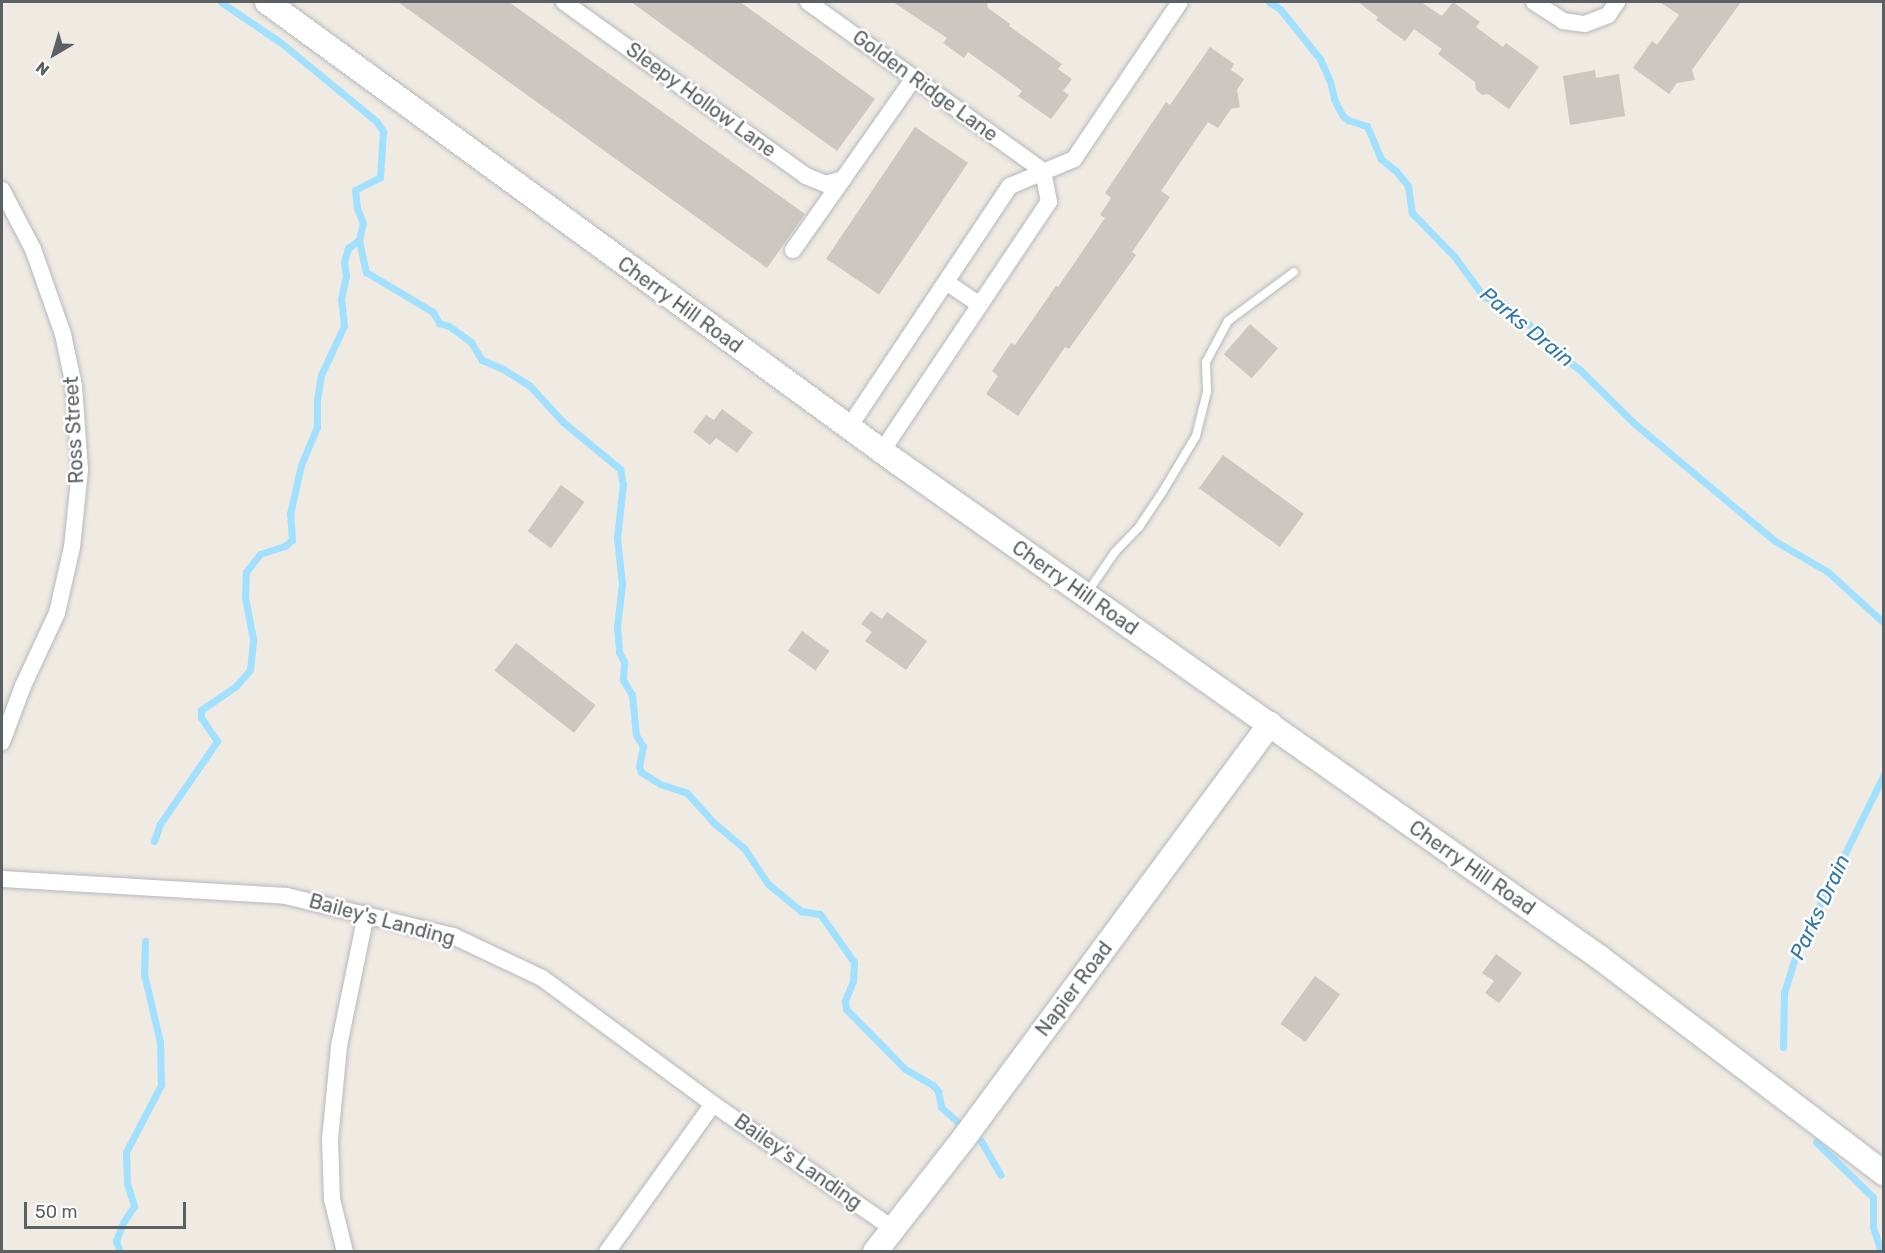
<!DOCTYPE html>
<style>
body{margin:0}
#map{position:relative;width:1885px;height:1253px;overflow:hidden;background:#efeae2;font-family:Rubik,sans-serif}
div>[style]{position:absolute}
.stream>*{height:7px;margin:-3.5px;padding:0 3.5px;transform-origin:3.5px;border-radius:3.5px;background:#a1e0ff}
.building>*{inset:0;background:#ccc7c1;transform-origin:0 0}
.roads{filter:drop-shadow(0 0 2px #b5b9be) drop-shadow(0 0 2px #b5b9be)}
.lane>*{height:8px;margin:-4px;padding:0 4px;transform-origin:4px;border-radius:4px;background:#fff}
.street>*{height:16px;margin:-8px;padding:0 8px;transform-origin:8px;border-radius:8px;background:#fff}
.secondary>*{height:24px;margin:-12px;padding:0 12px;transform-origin:12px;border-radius:12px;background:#fff}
span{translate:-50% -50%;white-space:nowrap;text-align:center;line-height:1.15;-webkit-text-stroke:5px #fff;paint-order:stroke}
.street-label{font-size:20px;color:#5a6064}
.water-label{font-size:21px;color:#3077a8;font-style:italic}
.frame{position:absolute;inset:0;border:3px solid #5a6064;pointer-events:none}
.north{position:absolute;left:24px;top:24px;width:60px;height:60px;-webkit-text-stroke:4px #fff;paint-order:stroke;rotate:218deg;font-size:16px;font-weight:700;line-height:24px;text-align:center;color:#5a6064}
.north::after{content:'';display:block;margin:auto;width:21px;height:27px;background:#5a6064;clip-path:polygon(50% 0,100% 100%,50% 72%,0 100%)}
.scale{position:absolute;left:24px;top:1202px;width:162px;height:27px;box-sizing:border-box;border:3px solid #5a6064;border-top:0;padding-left:8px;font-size:18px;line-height:21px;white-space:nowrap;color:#5a6064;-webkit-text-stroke:4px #fff;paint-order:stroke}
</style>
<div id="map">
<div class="stream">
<i style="left:1269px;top:2px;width:13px;rotate:32deg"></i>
<i style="left:1280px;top:9px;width:64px;rotate:51.3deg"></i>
<i style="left:1320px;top:59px;width:24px;rotate:66deg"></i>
<i style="left:1330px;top:81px;width:18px;rotate:77deg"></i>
<i style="left:1334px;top:99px;width:18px;rotate:63deg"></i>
<i style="left:1342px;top:115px;width:8px;rotate:40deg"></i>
<i style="left:1348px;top:120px;width:20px;rotate:18deg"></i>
<i style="left:1367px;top:126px;width:36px;rotate:67deg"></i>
<i style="left:1381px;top:159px;width:19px;rotate:39deg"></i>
<i style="left:1396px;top:171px;width:19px;rotate:51deg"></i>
<i style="left:1408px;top:186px;width:27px;rotate:82deg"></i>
<i style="left:1412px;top:213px;width:60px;rotate:45.7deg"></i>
<i style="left:1454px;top:256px;width:51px;rotate:53.8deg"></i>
<i style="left:1484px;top:297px;width:20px;rotate:18deg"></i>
<i style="left:1503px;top:303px;width:16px;rotate:45deg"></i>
<i style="left:1514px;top:314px;width:37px;rotate:36deg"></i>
<i style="left:1544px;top:336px;width:21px;rotate:53deg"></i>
<i style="left:1557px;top:353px;width:29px;rotate:36deg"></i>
<i style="left:1580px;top:370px;width:77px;rotate:44.5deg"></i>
<i style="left:1635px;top:424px;width:182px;rotate:39.9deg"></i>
<i style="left:1775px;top:541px;width:61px;rotate:30.3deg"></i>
<i style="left:1828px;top:572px;width:76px;rotate:42.3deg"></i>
<i style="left:359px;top:240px;width:33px;rotate:78deg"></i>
<i style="left:366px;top:272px;width:78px;rotate:30.8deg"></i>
<i style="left:433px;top:312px;width:13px;rotate:61deg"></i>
<i style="left:439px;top:323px;width:10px;rotate:17deg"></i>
<i style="left:449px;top:326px;width:27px;rotate:36deg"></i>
<i style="left:471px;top:342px;width:21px;rotate:59deg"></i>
<i style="left:482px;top:360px;width:23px;rotate:23deg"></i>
<i style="left:503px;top:369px;width:31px;rotate:32deg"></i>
<i style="left:529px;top:385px;width:50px;rotate:47.4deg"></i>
<i style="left:563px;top:422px;width:74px;rotate:39.5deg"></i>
<i style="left:620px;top:469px;width:15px;rotate:79deg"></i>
<i style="left:623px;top:484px;width:54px;rotate:96.3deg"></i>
<i style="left:617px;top:538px;width:46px;rotate:83.8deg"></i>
<i style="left:622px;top:584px;width:43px;rotate:96.6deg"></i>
<i style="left:617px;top:627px;width:25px;rotate:85deg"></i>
<i style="left:619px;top:652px;width:11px;rotate:63deg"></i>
<i style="left:624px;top:662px;width:18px;rotate:93deg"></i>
<i style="left:623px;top:680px;width:17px;rotate:59deg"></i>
<i style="left:632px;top:695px;width:40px;rotate:84.3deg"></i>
<i style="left:636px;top:735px;width:13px;rotate:58deg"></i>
<i style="left:643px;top:746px;width:20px;rotate:101deg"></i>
<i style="left:639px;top:766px;width:6px;rotate:72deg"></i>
<i style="left:641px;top:772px;width:22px;rotate:32deg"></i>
<i style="left:660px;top:784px;width:28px;rotate:18deg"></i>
<i style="left:687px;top:793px;width:40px;rotate:48deg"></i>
<i style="left:714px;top:823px;width:39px;rotate:40deg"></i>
<i style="left:744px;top:848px;width:43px;rotate:56.3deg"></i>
<i style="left:768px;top:884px;width:43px;rotate:39.3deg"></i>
<i style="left:801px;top:911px;width:19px;rotate:9deg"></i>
<i style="left:820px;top:914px;width:59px;rotate:54.7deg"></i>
<i style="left:854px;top:962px;width:19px;rotate:93deg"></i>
<i style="left:853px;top:981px;width:22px;rotate:112deg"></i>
<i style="left:845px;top:1001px;width:8px;rotate:83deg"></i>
<i style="left:846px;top:1009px;width:84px;rotate:45.5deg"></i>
<i style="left:905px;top:1069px;width:32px;rotate:30deg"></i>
<i style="left:933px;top:1085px;width:8px;rotate:50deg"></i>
<i style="left:938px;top:1091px;width:16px;rotate:79deg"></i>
<i style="left:941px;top:1107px;width:25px;rotate:42deg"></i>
<i style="left:154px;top:841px;width:18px;rotate:-71deg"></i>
<i style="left:160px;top:824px;width:101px;rotate:-55.5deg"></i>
<i style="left:217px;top:741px;width:29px;rotate:-124deg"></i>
<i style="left:201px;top:717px;width:7px;rotate:-90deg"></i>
<i style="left:201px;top:710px;width:42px;rotate:-34.4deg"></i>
<i style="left:236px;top:686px;width:21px;rotate:-49deg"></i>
<i style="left:250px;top:670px;width:31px;rotate:-84deg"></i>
<i style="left:253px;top:639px;width:43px;rotate:-100.8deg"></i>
<i style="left:245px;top:597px;width:25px;rotate:-88deg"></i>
<i style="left:246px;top:572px;width:23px;rotate:-52deg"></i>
<i style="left:260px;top:554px;width:26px;rotate:-18deg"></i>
<i style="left:285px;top:546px;width:9px;rotate:-41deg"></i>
<i style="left:292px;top:540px;width:26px;rotate:-94deg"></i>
<i style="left:290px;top:514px;width:50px;rotate:-77.3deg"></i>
<i style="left:301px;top:465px;width:41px;rotate:-67.2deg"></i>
<i style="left:317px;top:427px;width:27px;rotate:-90deg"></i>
<i style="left:317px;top:400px;width:25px;rotate:-81deg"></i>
<i style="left:321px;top:375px;width:54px;rotate:-64.9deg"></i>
<i style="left:344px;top:326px;width:27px;rotate:-96deg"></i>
<i style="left:341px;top:299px;width:24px;rotate:-78deg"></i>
<i style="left:346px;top:276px;width:14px;rotate:-98deg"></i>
<i style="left:344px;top:262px;width:15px;rotate:-74deg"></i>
<i style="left:348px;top:248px;width:14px;rotate:-36deg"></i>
<i style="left:359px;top:240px;width:17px;rotate:-77deg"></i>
<i style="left:363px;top:223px;width:16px;rotate:-112deg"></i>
<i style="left:357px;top:208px;width:18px;rotate:-96deg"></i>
<i style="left:355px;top:190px;width:28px;rotate:-27deg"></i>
<i style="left:380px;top:177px;width:46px;rotate:-86.3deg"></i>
<i style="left:383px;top:131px;width:12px;rotate:-125deg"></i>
<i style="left:376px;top:121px;width:124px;rotate:-140.5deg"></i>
<i style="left:280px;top:42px;width:71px;rotate:-145.9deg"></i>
<i style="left:1783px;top:1047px;width:54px;rotate:-88.9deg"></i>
<i style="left:1784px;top:993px;width:44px;rotate:-72.8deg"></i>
<i style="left:1797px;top:951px;width:197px;rotate:-63.8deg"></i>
<i style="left:981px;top:1141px;width:39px;rotate:60deg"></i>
<i style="left:1816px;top:1142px;width:79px;rotate:44deg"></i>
<i style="left:1873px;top:1197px;width:30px;rotate:90deg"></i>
<i style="left:1873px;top:1227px;width:26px;rotate:72deg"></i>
<i style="left:120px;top:1252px;width:12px;rotate:-110deg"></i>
<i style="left:116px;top:1241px;width:19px;rotate:-69deg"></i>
<i style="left:123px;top:1223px;width:20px;rotate:-57deg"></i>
<i style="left:134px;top:1206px;width:24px;rotate:-107deg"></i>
<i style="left:127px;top:1183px;width:31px;rotate:-92deg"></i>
<i style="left:126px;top:1152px;width:76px;rotate:-62.4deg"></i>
<i style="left:161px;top:1085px;width:43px;rotate:-91.3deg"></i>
<i style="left:160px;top:1042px;width:70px;rotate:-103.2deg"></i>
<i style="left:144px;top:974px;width:33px;rotate:-88deg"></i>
</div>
<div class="building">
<i style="clip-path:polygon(398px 2px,509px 2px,805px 214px,767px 268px)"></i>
<i style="clip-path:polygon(631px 2px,740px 2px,875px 99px,837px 151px)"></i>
<i style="clip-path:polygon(893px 2px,987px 2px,988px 8px,1010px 24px,1009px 26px,1062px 64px,1058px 69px,1072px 79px,1063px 91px,1069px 95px,1051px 119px,1018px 96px,1022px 91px,968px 52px,964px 58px,943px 43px,947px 38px)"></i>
<i style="clip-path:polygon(1358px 2px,1421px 2px,1442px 16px,1453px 2px,1480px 22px,1476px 27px,1503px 47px,1506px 43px,1539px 67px,1509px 109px,1488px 94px,1482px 95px,1476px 90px,1475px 82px,1438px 54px,1442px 49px,1414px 29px,1405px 41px,1376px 20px,1378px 17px)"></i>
<i style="clip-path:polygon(1660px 2px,1741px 2px,1692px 70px,1695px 80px,1677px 83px,1669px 94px,1633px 68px,1652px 41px,1657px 45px,1679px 15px)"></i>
<i style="clip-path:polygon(1210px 47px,1234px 64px,1231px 70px,1244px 79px,1237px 90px,1240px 107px,1231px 109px,1218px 128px,1208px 122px,1161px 191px,1170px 197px,1132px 252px,1136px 255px,1069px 349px,1065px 347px,1018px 416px,986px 394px,998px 376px,992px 371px,1011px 343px,1015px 345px,1056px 286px,1058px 287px,1105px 218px,1100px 215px,1111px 198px,1105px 193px,1166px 102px,1170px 105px)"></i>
<i style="clip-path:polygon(1595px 70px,1596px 78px,1619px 74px,1625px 116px,1570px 125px,1563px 76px)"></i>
<i style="left:915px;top:127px;width:64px;height:159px;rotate:34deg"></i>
<i style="left:1250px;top:324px;width:37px;height:40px;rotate:41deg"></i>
<i style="clip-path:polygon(722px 409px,753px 432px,737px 453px,716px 438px,710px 445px,693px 432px,706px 415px,714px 420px)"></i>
<i style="left:1223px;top:455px;width:100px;height:41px;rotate:36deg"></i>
<i style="left:561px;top:485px;width:29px;height:57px;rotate:36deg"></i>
<i style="clip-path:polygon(871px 611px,882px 619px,887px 612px,927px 641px,906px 670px,865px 641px,872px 632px,861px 624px)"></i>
<i style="left:802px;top:631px;width:34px;height:24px;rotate:36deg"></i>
<i style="left:516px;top:643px;width:101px;height:35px;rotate:38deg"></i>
<i style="clip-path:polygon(1496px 954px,1522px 973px,1499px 1003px,1485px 993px,1494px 981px,1482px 973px)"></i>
<i style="left:1315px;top:976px;width:31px;height:59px;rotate:36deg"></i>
</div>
<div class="roads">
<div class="lane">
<i style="left:1087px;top:593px;width:50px;rotate:-55.7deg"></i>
<i style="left:1115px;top:552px;width:35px;rotate:-46deg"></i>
<i style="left:1139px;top:527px;width:43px;rotate:-56.3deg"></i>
<i style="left:1163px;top:491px;width:64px;rotate:-59deg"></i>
<i style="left:1196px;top:436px;width:45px;rotate:-76deg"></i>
<i style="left:1207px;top:392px;width:30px;rotate:-92deg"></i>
<i style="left:1206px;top:362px;width:47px;rotate:-61.8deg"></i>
<i style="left:1228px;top:321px;width:82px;rotate:-36.6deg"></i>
</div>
<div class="street">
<i style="left:564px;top:2px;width:298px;rotate:35.7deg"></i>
<i style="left:806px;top:176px;width:22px;rotate:22deg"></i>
<i style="left:826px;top:184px;width:18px;rotate:-16deg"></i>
<i style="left:843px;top:179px;width:123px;rotate:-54.9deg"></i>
<i style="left:808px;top:2px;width:289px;rotate:35.7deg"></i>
<i style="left:1534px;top:2px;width:35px;rotate:33deg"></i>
<i style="left:1563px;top:21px;width:22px;rotate:8deg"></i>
<i style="left:1585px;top:24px;width:25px;rotate:-21deg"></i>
<i style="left:1608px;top:15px;width:16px;rotate:-55deg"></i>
<i style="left:2px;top:190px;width:67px;rotate:62.3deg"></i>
<i style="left:33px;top:249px;width:90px;rotate:70.6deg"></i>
<i style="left:63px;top:334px;width:53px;rotate:78.1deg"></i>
<i style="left:74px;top:386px;width:84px;rotate:85.9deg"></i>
<i style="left:80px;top:470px;width:77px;rotate:95.9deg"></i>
<i style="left:72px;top:547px;width:68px;rotate:102.8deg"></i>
<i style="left:57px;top:613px;width:81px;rotate:115deg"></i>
<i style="left:23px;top:686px;width:60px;rotate:110.6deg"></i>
<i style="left:793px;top:250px;width:87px;rotate:-54.8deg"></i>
<i style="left:946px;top:282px;width:41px;rotate:34.1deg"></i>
<i style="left:849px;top:427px;width:290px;rotate:-56.3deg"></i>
<i style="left:1010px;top:186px;width:69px;rotate:-22.9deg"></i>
<i style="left:1074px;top:159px;width:189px;rotate:-56deg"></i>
<i style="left:882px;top:451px;width:300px;rotate:-56.2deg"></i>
<i style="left:1049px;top:202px;width:32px;rotate:-101deg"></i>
<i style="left:2px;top:879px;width:285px;rotate:3.4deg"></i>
<i style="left:286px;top:896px;width:172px;rotate:13.5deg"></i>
<i style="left:453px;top:936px;width:98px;rotate:25.3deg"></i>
<i style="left:542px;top:978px;width:212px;rotate:36.4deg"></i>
<i style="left:713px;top:1104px;width:218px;rotate:34.7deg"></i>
<i style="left:345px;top:1252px;width:55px;rotate:-103.8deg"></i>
<i style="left:332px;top:1199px;width:59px;rotate:-91.9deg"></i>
<i style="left:330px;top:1140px;width:94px;rotate:-84.5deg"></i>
<i style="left:339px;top:1046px;width:135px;rotate:-78.4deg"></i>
<i style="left:607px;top:1252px;width:182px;rotate:-54.4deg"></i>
</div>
<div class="secondary">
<i style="left:267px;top:2px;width:780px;rotate:36.14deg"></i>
<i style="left:897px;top:462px;width:859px;rotate:35.19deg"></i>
<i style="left:1599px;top:957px;width:358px;rotate:37.2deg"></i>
<i style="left:875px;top:1252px;width:145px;rotate:-52deg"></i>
<i style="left:964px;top:1138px;width:515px;rotate:-53.53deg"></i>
</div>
</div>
<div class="street-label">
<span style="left:925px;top:86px;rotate:36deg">Golden Ridge Lane</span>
<span style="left:701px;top:100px;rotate:36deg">Sleepy Hollow Lane</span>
<span style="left:680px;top:305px;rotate:36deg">Cherry Hill Road</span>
<span style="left:74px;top:430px;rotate:-93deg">Ross Street</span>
<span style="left:1075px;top:588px;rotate:35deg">Cherry Hill Road</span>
<span style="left:1472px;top:868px;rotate:35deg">Cherry Hill Road</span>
<span style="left:382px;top:920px;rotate:15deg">Bailey's Landing</span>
<span style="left:1074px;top:989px;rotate:-53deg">Napier Road</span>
<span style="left:798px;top:1162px;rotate:35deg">Bailey's Landing</span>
</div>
<div class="water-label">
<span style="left:1527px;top:327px;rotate:39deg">Parks Drain</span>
<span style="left:1820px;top:907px;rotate:-65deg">Parks Drain</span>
</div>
<div class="frame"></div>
<div class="north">N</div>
<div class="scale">50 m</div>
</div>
